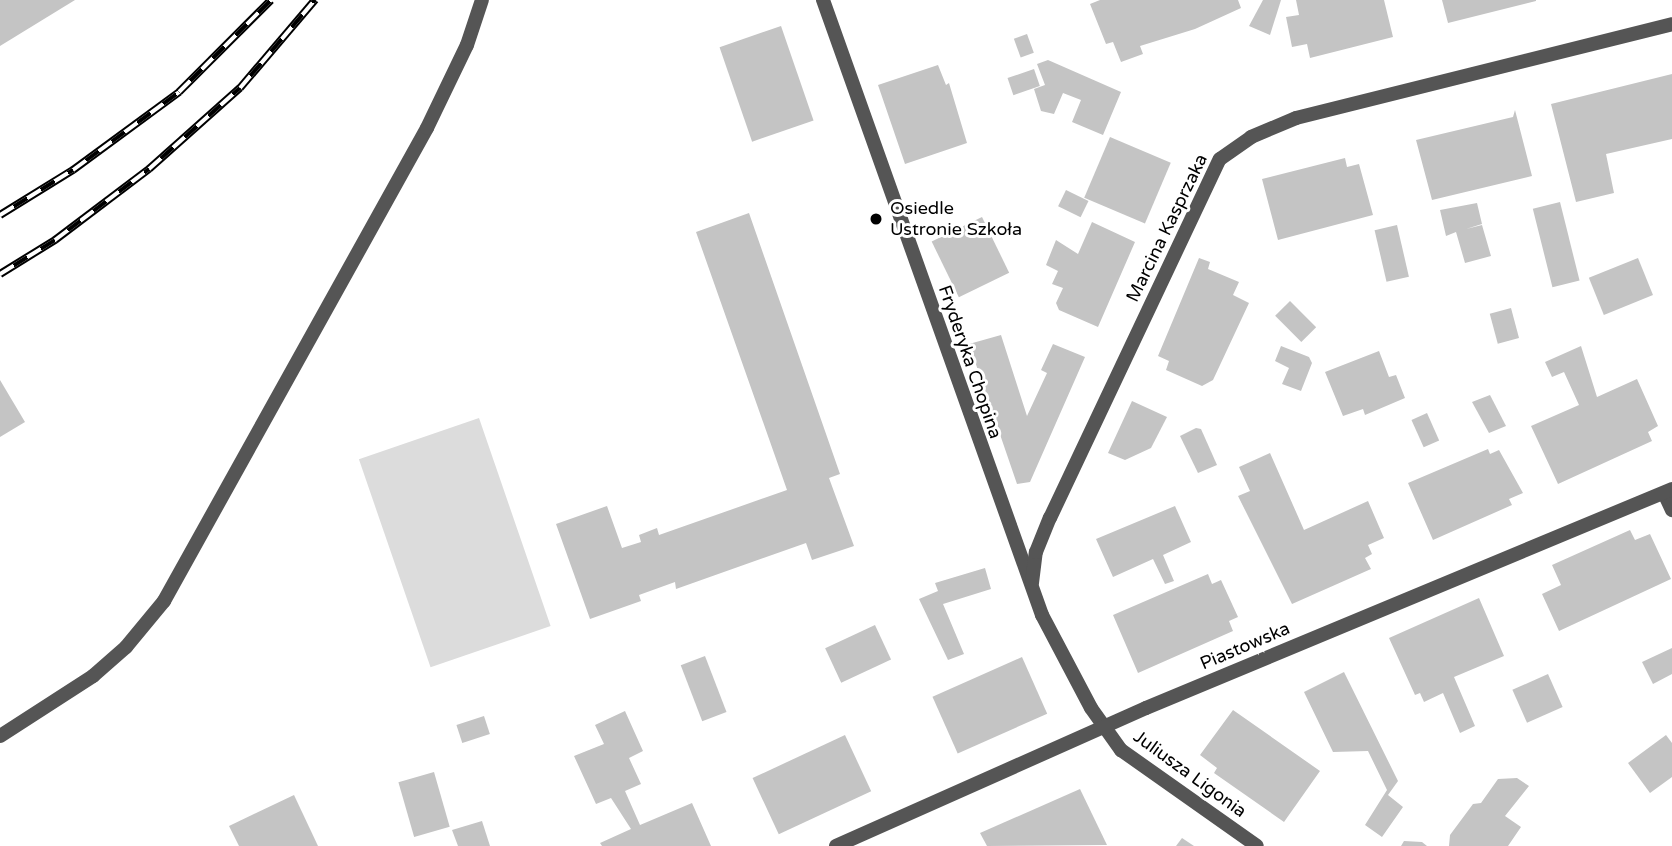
<!DOCTYPE html>
<meta charset="utf-8">
<style>
body{margin:0}
#map{position:relative;width:1672px;height:846px;overflow:hidden;background:#fff;font-family:"Varela Round",sans-serif}
div>[style]{position:absolute}
.green>*{inset:0;background:#dcdcdc;transform-origin:0 0}
.building>*{inset:0;background:#c4c4c4;transform-origin:0 0}
.lane>*{height:14px;margin:-7px;padding:0 7px;transform-origin:7px;border-radius:7px;background:#555}
.street>*{height:14px;margin:-7px;padding:0 7px;transform-origin:7px;border-radius:7px;background:#555}
.rail>*{height:8px;margin-top:-4px;transform-origin:0;background:repeating-linear-gradient(90deg,#fff 0 16px,#000 0 32px);box-sizing:border-box;border-block:2px solid #000}
.dots>*{width:19px;height:19px;translate:-50% -50%;box-sizing:border-box;border:4px solid #fff;border-radius:50%}
span{translate:-50% -50%;white-space:nowrap;text-align:center;line-height:1.15;-webkit-text-stroke:6px #fff;paint-order:stroke}
.poi-label{font-size:18px;color:#000}
.left{translate:0 -50%;text-align:left}
.street-label{font-size:18px;color:#000}
</style>
<div id="map">
<div class="green">
<i style="left:479px;top:418px;width:220px;height:127px;rotate:71deg"></i>
</div>
<div class="building">
<i style="clip-path:polygon(0 0,75px 0,0 46px)"></i>
<i style="clip-path:polygon(1100px 0,1238px 0,1241px 8px,1195px 29px,1140px 46px,1143px 54px,1121px 62px,1113px 42px,1106px 44px,1090px 4px)"></i>
<i style="clip-path:polygon(1263px 0,1281px 0,1270px 35px,1249px 26px)"></i>
<i style="clip-path:polygon(1296px 0,1384px 0,1393px 37px,1310px 58px,1307px 44px,1292px 47px,1286px 17px,1299px 15px)"></i>
<i style="clip-path:polygon(1442px 0,1536px 0,1536px 1px,1448px 23px)"></i>
<i style="left:781px;top:26px;width:100px;height:65px;rotate:71deg"></i>
<i style="left:1027px;top:34px;width:20px;height:14px;rotate:70deg"></i>
<i style="clip-path:polygon(1048px 60px,1121px 92px,1103px 135px,1072px 122px,1081px 100px,1063px 93px,1054px 114px,1041px 111px,1034px 89px,1045px 85px,1037px 64px)"></i>
<i style="clip-path:polygon(938px 65px,946px 85px,949px 83px,967px 143px,905px 164px,878px 85px)"></i>
<i style="left:1034px;top:69px;width:18px;height:28px;rotate:71deg"></i>
<i style="clip-path:polygon(1672px 74px,1672px 139px,1606px 154px,1614px 193px,1576px 202px,1551px 104px)"></i>
<i style="clip-path:polygon(1515px 110px,1532px 176px,1432px 200px,1416px 140px,1513px 117px)"></i>
<i style="left:1110px;top:137px;width:66px;height:66px;rotate:23deg"></i>
<i style="clip-path:polygon(1345px 158px,1347px 167px,1359px 164px,1373px 215px,1278px 240px,1262px 179px)"></i>
<i style="left:1066px;top:190px;width:25px;height:18px;rotate:26deg"></i>
<i style="left:1560px;top:202px;width:81px;height:28px;rotate:76deg"></i>
<i style="clip-path:polygon(1477px 203px,1482px 224px,1466px 229px,1482px 225px,1491px 256px,1465px 263px,1456px 232px,1446px 236px,1440px 210px)"></i>
<i style="clip-path:polygon(749px 213px,840px 474px,829px 478px,854px 546px,812px 560px,806px 543px,676px 589px,675px 582px,639px 595px,641px 601px,590px 619px,556px 524px,607px 506px,622px 548px,641px 542px,639px 535px,657px 528px,659px 535px,787px 490px,696px 232px)"></i>
<i style="left:982px;top:217px;width:62px;height:56px;rotate:64deg"></i>
<i style="clip-path:polygon(1092px 222px,1135px 242px,1098px 327px,1059px 310px,1056px 303px,1063px 288px,1052px 284px,1058px 271px,1046px 265px,1056px 240px,1078px 254px)"></i>
<i style="left:1397px;top:225px;width:53px;height:23px;rotate:77deg"></i>
<i style="clip-path:polygon(1199px 258px,1210px 262px,1208px 269px,1239px 282px,1233px 295px,1249px 303px,1213px 380px,1202px 386px,1166px 370px,1169px 361px,1158px 356px)"></i>
<i style="left:1638px;top:258px;width:40px;height:53px;rotate:68deg"></i>
<i style="left:1290px;top:301px;width:37px;height:21px;rotate:45deg"></i>
<i style="left:1511px;top:308px;width:31px;height:22px;rotate:75deg"></i>
<i style="clip-path:polygon(1001px 335px,1027px 416px,1047px 373px,1041px 370px,1053px 344px,1085px 357px,1030px 482px,1017px 484px,969px 344px)"></i>
<i style="clip-path:polygon(1281px 346px,1309px 357px,1312px 363px,1301px 391px,1282px 384px,1289px 368px,1275px 361px)"></i>
<i style="clip-path:polygon(1581px 346px,1597px 397px,1637px 379px,1658px 426px,1648px 432px,1652px 441px,1558px 484px,1531px 426px,1579px 405px,1564px 372px,1552px 377px,1545px 362px)"></i>
<i style="clip-path:polygon(1379px 351px,1389px 377px,1396px 375px,1405px 398px,1365px 415px,1363px 409px,1343px 416px,1325px 372px)"></i>
<i style="clip-path:polygon(0 380px,25px 422px,0 437px)"></i>
<i style="clip-path:polygon(1490px 395px,1506px 426px,1489px 433px,1472px 402px)"></i>
<i style="clip-path:polygon(1132px 401px,1167px 417px,1151px 448px,1125px 460px,1108px 453px)"></i>
<i style="left:1427px;top:413px;width:30px;height:17px;rotate:66deg"></i>
<i style="clip-path:polygon(1196px 428px,1201px 429px,1217px 465px,1198px 473px,1180px 436px)"></i>
<i style="clip-path:polygon(1488px 449px,1490px 454px,1499px 450px,1523px 493px,1509px 499px,1512px 505px,1433px 540px,1408px 483px)"></i>
<i style="clip-path:polygon(1270px 453px,1304px 530px,1368px 501px,1384px 538px,1368px 545px,1372px 554px,1365px 558px,1371px 569px,1292px 604px,1238px 496px,1250px 491px,1239px 467px)"></i>
<i style="clip-path:polygon(1175px 506px,1191px 542px,1163px 555px,1174px 581px,1165px 584px,1153px 559px,1113px 577px,1096px 539px)"></i>
<i style="clip-path:polygon(1630px 530px,1635px 540px,1650px 534px,1671px 579px,1559px 631px,1542px 594px,1561px 585px,1552px 565px)"></i>
<i style="clip-path:polygon(985px 568px,991px 589px,943px 604px,964px 654px,948px 660px,919px 599px,938px 591px,935px 583px)"></i>
<i style="clip-path:polygon(1208px 574px,1212px 584px,1221px 580px,1238px 617px,1229px 621px,1233px 631px,1138px 673px,1113px 615px)"></i>
<i style="clip-path:polygon(1479px 598px,1504px 656px,1454px 677px,1475px 726px,1460px 733px,1443px 693px,1424px 702px,1420px 693px,1415px 695px,1389px 638px)"></i>
<i style="left:875px;top:625px;width:38px;height:55px;rotate:65deg"></i>
<i style="clip-path:polygon(1672px 648px,1672px 674px,1653px 684px,1642px 662px)"></i>
<i style="left:705px;top:656px;width:60px;height:26px;rotate:69deg"></i>
<i style="left:1022px;top:657px;width:62px;height:98px;rotate:66deg"></i>
<i style="clip-path:polygon(1344px 672px,1398px 781px,1388px 795px,1403px 807px,1382px 837px,1365px 825px,1387px 790px,1368px 751px,1333px 752px,1304px 692px)"></i>
<i style="left:1548px;top:674px;width:36px;height:39px;rotate:66deg"></i>
<i style="clip-path:polygon(1233px 710px,1320px 771px,1284px 822px,1214px 773px,1217px 768px,1200px 755px)"></i>
<i style="clip-path:polygon(625px 711px,643px 751px,629px 758px,641px 784px,625px 791px,640px 825px,692px 803px,711px 846px,602px 846px,600px 843px,631px 829px,611px 798px,596px 804px,574px 756px,604px 744px,595px 725px)"></i>
<i style="left:484px;top:716px;width:19px;height:29px;rotate:72deg"></i>
<i style="left:845px;top:735px;width:62px;height:102px;rotate:65deg"></i>
<i style="clip-path:polygon(1666px 735px,1672px 743px,1672px 777px,1650px 793px,1628px 763px)"></i>
<i style="left:434px;top:772px;width:57px;height:37px;rotate:74deg"></i>
<i style="clip-path:polygon(1517px 778px,1529px 786px,1505px 816px,1521px 827px,1508px 846px,1449px 846px,1450px 835px,1473px 804px,1481px 803px,1498px 779px)"></i>
<i style="clip-path:polygon(1080px 789px,1107px 845px,987px 846px,980px 833px)"></i>
<i style="clip-path:polygon(294px 795px,318px 846px,239px 846px,229px 826px)"></i>
<i style="clip-path:polygon(482px 821px,490px 846px,458px 846px,452px 830px)"></i>
<i style="clip-path:polygon(1182px 838px,1194px 846px,1176px 846px)"></i>
<i style="clip-path:polygon(1404px 841px,1422px 842px,1427px 846px,1401px 846px)"></i>
</div>
<div class="lane">
<i style="left:0;top:736px;width:111px;rotate:-32.8deg"></i>
<i style="left:93px;top:676px;width:44px;rotate:-41.3deg"></i>
<i style="left:126px;top:647px;width:60px;rotate:-50.4deg"></i>
<i style="left:164px;top:601px;width:541px;rotate:-60.92deg"></i>
<i style="left:427px;top:128px;width:92px;rotate:-64.3deg"></i>
<i style="left:467px;top:45px;width:47px;rotate:-71.6deg"></i>
</div>
<div class="street">
<i style="left:823px;top:0;width:653px;rotate:70.4deg"></i>
<i style="left:1042px;top:615px;width:105px;rotate:62.2deg"></i>
<i style="left:1091px;top:708px;width:52px;rotate:54.5deg"></i>
<i style="left:1121px;top:750px;width:166px;rotate:35.2deg"></i>
<i style="left:1664px;top:493px;width:19px;rotate:65deg"></i>
<i style="left:1032px;top:583px;width:31px;rotate:-83deg"></i>
<i style="left:1036px;top:552px;width:37px;rotate:-68deg"></i>
<i style="left:1050px;top:518px;width:397px;rotate:-64.7deg"></i>
<i style="left:1220px;top:159px;width:38px;rotate:-35deg"></i>
<i style="left:1251px;top:137px;width:49px;rotate:-22.9deg"></i>
<i style="left:1296px;top:118px;width:388px;rotate:-14deg"></i>
<i style="left:836px;top:846px;width:339px;rotate:-24deg"></i>
<i style="left:1146px;top:708px;width:570px;rotate:-22.6deg"></i>
</div>
<div class="rail">
<i style="left:0;top:215px;width:86px;rotate:-31.7deg"></i>
<i style="left:73px;top:170px;width:132px;rotate:-36.3deg"></i>
<i style="left:179px;top:92px;width:130px;rotate:-45deg"></i>
<i style="left:0;top:274px;width:65px;rotate:-31.7deg"></i>
<i style="left:55px;top:240px;width:118px;rotate:-37.1deg"></i>
<i style="left:149px;top:169px;width:122px;rotate:-41.7deg"></i>
<i style="left:240px;top:88px;width:116px;rotate:-49.6deg"></i>
</div>
<div class="dots">
<i style="left:876px;top:219px;background:#000"></i>
</div>
<div class="poi-label">
<span class="left" style="left:890px;top:219px">Osiedle<br>Ustronie Szkoła</span>
</div>
<div class="street-label">
<span style="left:1167px;top:228px;rotate:-64deg">Marcina Kasprzaka</span>
<span style="left:970px;top:362px;rotate:71deg">Fryderyka Chopina</span>
<span style="left:1245px;top:646px;rotate:-23deg">Piastowska</span>
<span style="left:1190px;top:774px;rotate:36deg">Juliusza Ligonia</span>
</div>
</div>
